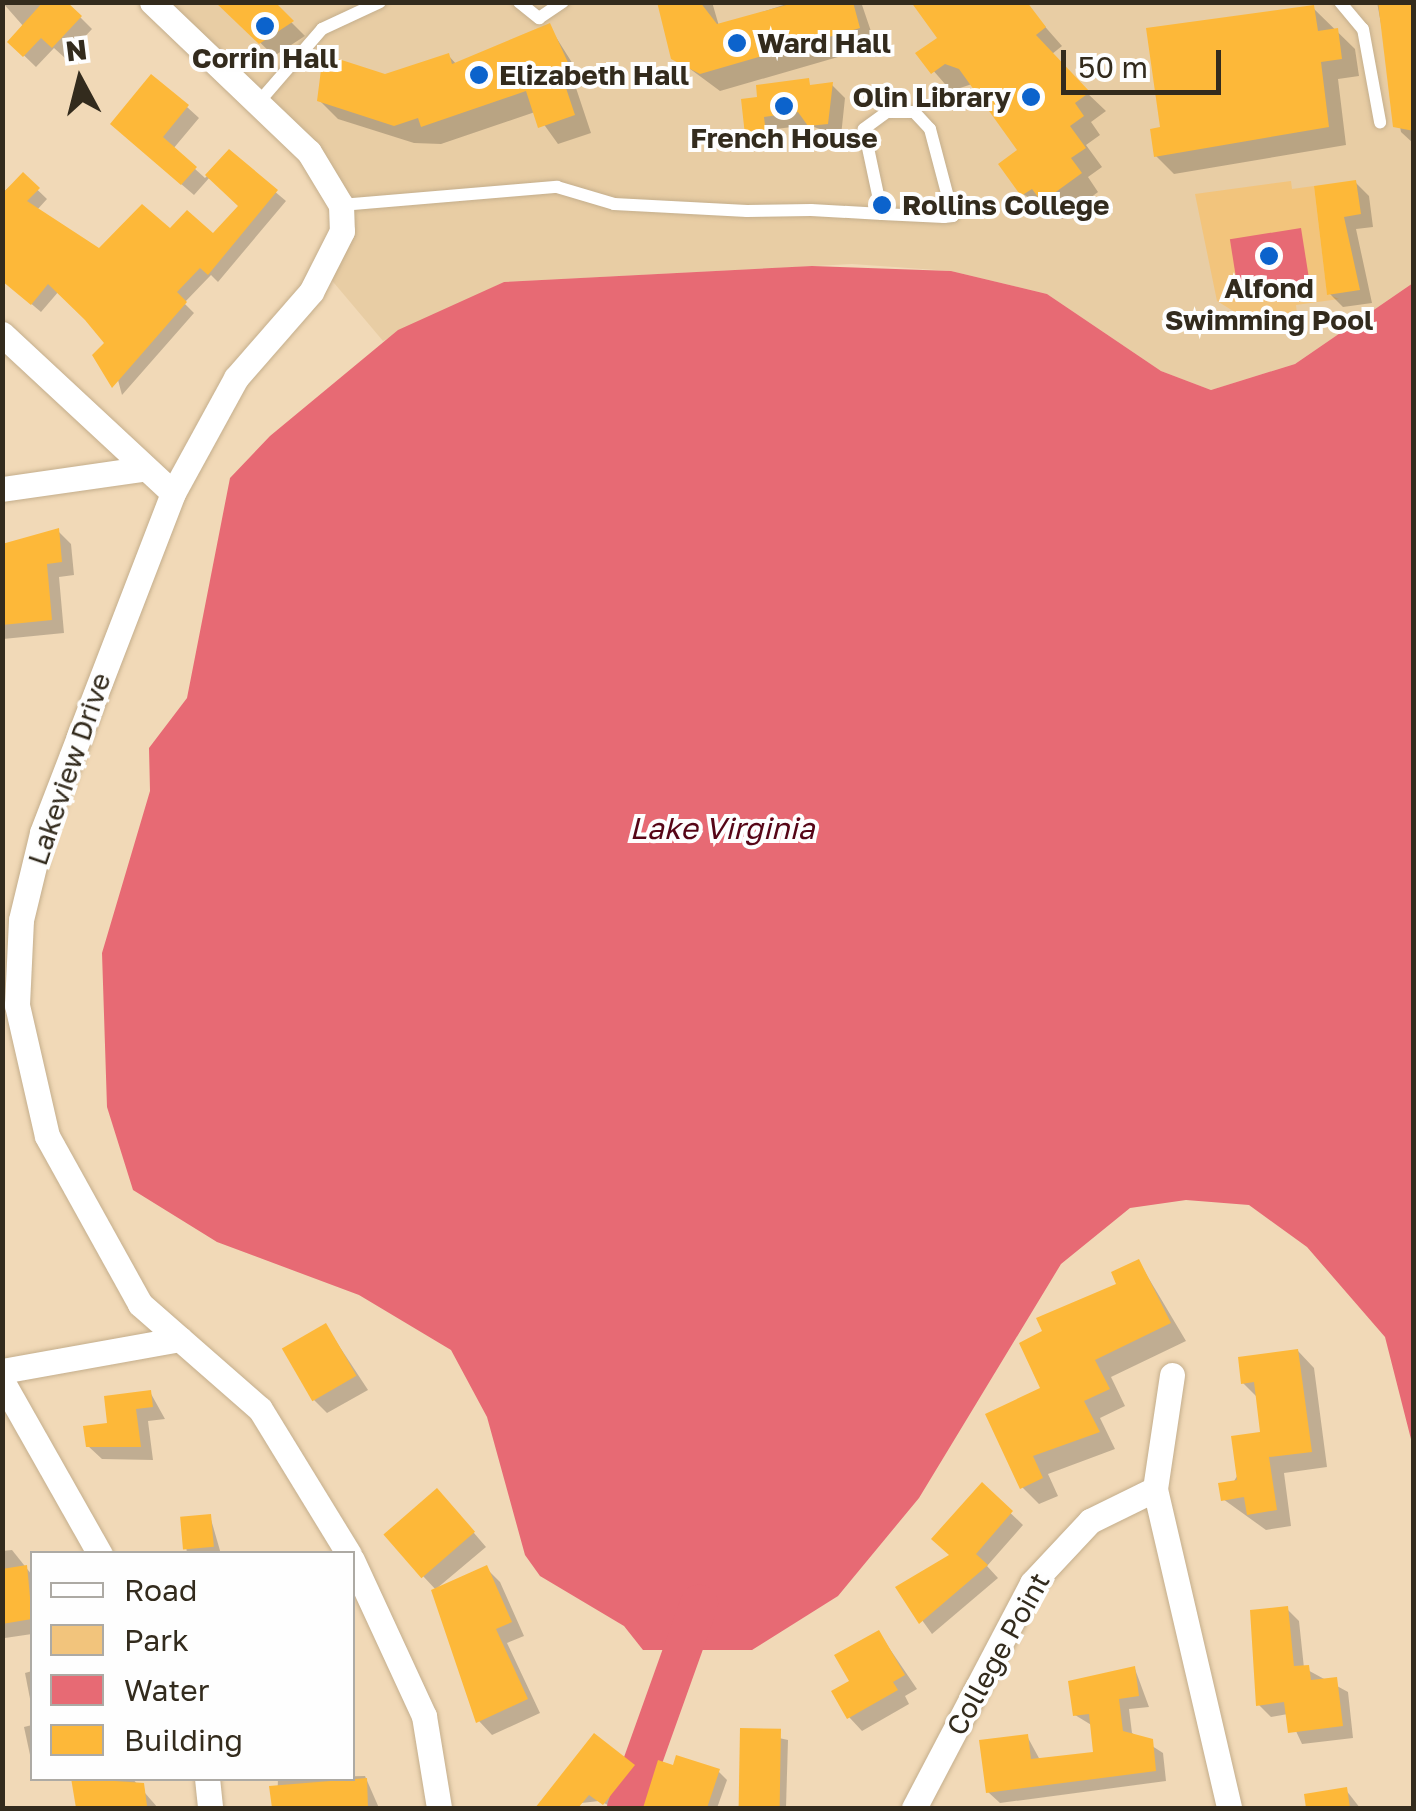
<!DOCTYPE html>
<style>
body{margin:0}
#map{position:relative;width:1416px;height:1811px;overflow:hidden;background:#f1d9b7;font-family:"Golos Text",sans-serif}
div>[style]{position:absolute}
.built>*{inset:0;background:#e8cda4}
.green>*{inset:0;background:#f2c47c}
.water>*{inset:0;background:#e76a74;transform-origin:0 0}
.shadow>*{inset:0;background:#0003}
.river>*{height:38px;margin:-19px;padding:0 19px;transform-origin:19px;border-radius:19px;background:#e76a74}
.building>*{inset:0;background:#fdb839;transform-origin:0 0}
.roads{filter:drop-shadow(0 0 2px #c4ae8c) drop-shadow(0 0 2px #c4ae8c)}
.lane>*{height:12px;margin:-6px;padding:0 6px;transform-origin:6px;border-radius:6px;background:#fff}
.street>*{height:25px;margin:-12.5px;padding:0 12.5px;transform-origin:12.5px;border-radius:12.5px;background:#fff}
.dots>*{width:28px;height:28px;translate:-50% -50%;box-sizing:border-box;border:5px solid #fefefe;border-radius:50%}
span{translate:-50% -50%;white-space:nowrap;text-align:center;line-height:1.15;-webkit-text-stroke:8px #fefefe;paint-order:stroke}
.poi-label{font-size:28px;color:#332b1d;font-weight:700}
.left{translate:0 -50%;text-align:left}
.right{translate:-100% -50%;text-align:right}
.street-label{font-size:28px;color:#332b1d}
.water-label{font-size:30px;color:#560516;font-style:italic}
.frame{position:absolute;inset:0;border:5px solid #332b1d;pointer-events:none}
.legend{position:absolute;left:30px;top:1551px;width:325px;height:230px;box-sizing:border-box;background:#fefefe;border:2px solid #adaaa4;margin:0;padding:12px 18px;list-style:none;font-size:30px;color:#332b1d}
.legend li{display:flex;align-items:center;gap:20px;height:50px}
.legend b{width:50px;border:2px solid #adaaa4}
.north{position:absolute;left:30px;top:30px;width:100px;height:100px;-webkit-text-stroke:8px #fefefe;paint-order:stroke;rotate:353deg;font-size:28px;font-weight:700;line-height:40px;text-align:center;color:#332b1d}
.north::after{content:'';display:block;margin:auto;width:35px;height:45px;background:#332b1d;clip-path:polygon(50% 0,100% 100%,50% 72%,0 100%)}
.scale{position:absolute;left:1061px;top:50px;width:160px;height:45px;box-sizing:border-box;border:5px solid #332b1d;border-top:0;padding-left:12px;font-size:30px;line-height:35px;white-space:nowrap;color:#332b1d;-webkit-text-stroke:8px #fefefe;paint-order:stroke}
</style>
<div id="map">
<div class="built">
<i style="clip-path:polygon(162px 3px,1413px 3px,1413px 283px,1295px 364px,1211px 390px,1161px 371px,1047px 294px,951px 271px,852px 264px,504px 282px,383px 341px,329px 277px,353px 219px)"></i>
</div>
<div class="green">
<i style="clip-path:polygon(1291px 181px,1292px 189px,1314px 186px,1327px 294px,1339px 299px,1296px 305px,1297px 314px,1238px 314px,1217px 301px,1195px 194px)"></i>
</div>
<div class="water">
<i style="left:1301px;top:228px;width:59px;height:72px;rotate:81deg"></i>
<i style="clip-path:polygon(812px 266px,951px 271px,1047px 294px,1161px 371px,1211px 390px,1295px 364px,1413px 283px,1413px 1447px,1385px 1337px,1307px 1247px,1249px 1205px,1186px 1200px,1130px 1208px,1061px 1264px,919px 1498px,838px 1596px,752px 1650px,643px 1650px,624px 1626px,540px 1576px,525px 1555px,487px 1417px,451px 1350px,359px 1295px,217px 1242px,133px 1190px,107px 1107px,102px 953px,150px 791px,149px 748px,187px 698px,230px 478px,270px 436px,398px 330px,504px 282px)"></i>
</div>
<div class="shadow">
<i style="clip-path:polygon(2px 2px,65px 2px,92px 29px,65px 58px,54px 48px,36px 67px,10px 42px,24px 27px)"></i>
<i style="clip-path:polygon(218px 2px,271px 2px,305px 36px,274px 56px)"></i>
<i style="clip-path:polygon(659px 2px,712px 2px,719px 26px,793px 2px,861px 2px,876px 46px,720px 91px,674px 57px)"></i>
<i style="clip-path:polygon(1377px 2px,1414px 2px,1414px 144px,1401px 132px)"></i>
<i style="clip-path:polygon(1026px 5px,1062px 46px,1052px 54px,1066px 73px,1106px 111px,1091px 122px,1100px 135px,1086px 145px,1102px 167px,1088px 177px,1098px 192px,1062px 219px,1023px 194px,1021px 150px,972px 84px,951px 91px,919px 54px)"></i>
<i style="clip-path:polygon(1313px 8px,1355px 49px,1359px 76px,1338px 79px,1346px 145px,1174px 174px,1156px 156px)"></i>
<i style="clip-path:polygon(549px 26px,586px 85px,576px 88px,591px 133px,558px 144px,535px 112px,441px 144px,414px 143px,338px 119px,320px 101px,324px 57px,385px 77px,448px 55px,457px 65px)"></i>
<i style="clip-path:polygon(832px 85px,845px 98px,841px 136px,808px 125px,776px 129px,778px 145px,761px 147px,748px 134px,744px 101px)"></i>
<i style="clip-path:polygon(187px 107px,199px 118px,173px 149px,205px 178px,229px 153px,286px 201px,218px 282px,211px 275px,184px 303px,194px 313px,122px 395px,108px 343px,59px 291px,41px 312px,2px 279px,2px 193px,23px 176px,47px 199px,37px 210px,100px 251px,170px 231px,213px 237px,241px 206px,210px 177px,194px 195px,125px 136px)"></i>
<i style="clip-path:polygon(1356px 183px,1369px 196px,1373px 227px,1356px 229px,1372px 303px,1343px 307px,1330px 294px,1317px 188px)"></i>
<i style="clip-path:polygon(58px 531px,71px 544px,74px 575px,59px 577px,64px 633px,3px 639px,2px 547px)"></i>
<i style="clip-path:polygon(1139px 1262px,1186px 1341px,1111px 1377px,1125px 1406px,1100px 1418px,1115px 1449px,1048px 1474px,1058px 1496px,1039px 1504px,1022px 1487px,1044px 1390px)"></i>
<i style="clip-path:polygon(326px 1326px,368px 1390px,327px 1413px,314px 1400px)"></i>
<i style="clip-path:polygon(1298px 1351px,1314px 1368px,1327px 1467px,1284px 1473px,1291px 1526px,1266px 1530px,1223px 1499px,1263px 1434px,1258px 1398px,1243px 1383px)"></i>
<i style="clip-path:polygon(150px 1392px,165px 1419px,148px 1421px,153px 1460px,102px 1459px,88px 1446px)"></i>
<i style="clip-path:polygon(982px 1486px,1023px 1525px,987px 1566px,998px 1578px,932px 1634px,899px 1588px,952px 1556px)"></i>
<i style="clip-path:polygon(450px 1505px,486px 1547px,436px 1589px,486px 1568px,500px 1582px,524px 1636px,507px 1643px,540px 1713px,492px 1735px,479px 1721px,437px 1591px,423px 1576px)"></i>
<i style="clip-path:polygon(210px 1516px,221px 1554px,187px 1554px,183px 1519px)"></i>
<i style="clip-path:polygon(12px 1550px,32px 1575px,32px 1634px,5px 1638px,2px 1551px)"></i>
<i style="clip-path:polygon(1287px 1609px,1299px 1621px,1304px 1668px,1348px 1692px,1353px 1738px,1302px 1744px,1288px 1714px,1271px 1717px,1259px 1705px)"></i>
<i style="clip-path:polygon(879px 1633px,917px 1689px,905px 1696px,909px 1704px,862px 1731px,849px 1717px,852px 1682px)"></i>
<i style="clip-path:polygon(1135px 1669px,1149px 1707px,1129px 1709px,1132px 1733px,1163px 1753px,1166px 1781px,1000px 1803px,988px 1792px,1027px 1736px,1040px 1760px,1095px 1754px,1093px 1726px,1075px 1715px)"></i>
<i style="clip-path:polygon(32px 1671px,32px 1709px,25px 1673px)"></i>
<i style="clip-path:polygon(32px 1725px,32px 1764px,24px 1727px)"></i>
<i style="clip-path:polygon(743px 1730px,788px 1740px,786px 1808px,740px 1808px)"></i>
<i style="clip-path:polygon(594px 1737px,641px 1775px,615px 1808px,599px 1801px,538px 1808px)"></i>
<i style="clip-path:polygon(659px 1765px,718px 1771px,727px 1780px,717px 1808px,645px 1808px)"></i>
<i style="clip-path:polygon(365px 1776px,379px 1808px,277px 1808px,278px 1778px)"></i>
<i style="clip-path:polygon(74px 1778px,132px 1778px,158px 1808px,78px 1808px)"></i>
<i style="clip-path:polygon(1346px 1790px,1360px 1808px,1308px 1808px,1306px 1796px)"></i>
</div>
<div class="river">
<i style="left:626px;top:1808px;width:217px;rotate:-70.3deg"></i>
</div>
<div class="building">
<i style="clip-path:polygon(43px 2px,67px 2px,82px 16px,52px 48px,41px 38px,23px 57px,7px 42px)"></i>
<i style="clip-path:polygon(215px 2px,275px 2px,294px 21px,259px 44px)"></i>
<i style="clip-path:polygon(657px 2px,700px 2px,717px 24px,797px 2px,853px 2px,860px 28px,700px 74px,671px 59px)"></i>
<i style="clip-path:polygon(911px 2px,1027px 2px,1046px 27px,1036px 35px,1090px 92px,1075px 103px,1084px 116px,1070px 126px,1086px 148px,1071px 158px,1082px 173px,1042px 202px,1032px 189px,1021px 196px,998px 164px,1017px 150px,959px 69px,945px 64px,931px 74px,915px 53px,937px 38px)"></i>
<i style="clip-path:polygon(1378px 2px,1414px 2px,1414px 131px,1393px 127px)"></i>
<i style="clip-path:polygon(1314px 5px,1318px 31px,1338px 28px,1342px 59px,1321px 62px,1329px 127px,1154px 157px,1150px 129px,1160px 127px,1146px 28px)"></i>
<i style="clip-path:polygon(550px 23px,570px 67px,560px 70px,575px 115px,538px 128px,526px 91px,421px 127px,418px 118px,394px 126px,317px 101px,323px 54px,385px 74px,449px 53px,452px 64px)"></i>
<i style="clip-path:polygon(151px 74px,189px 105px,163px 137px,197px 167px,181px 185px,110px 124px)"></i>
<i style="clip-path:polygon(809px 78px,810px 85px,833px 82px,828px 124px,808px 126px,798px 112px,764px 117px,766px 133px,745px 135px,741px 99px,757px 97px,756px 85px)"></i>
<i style="clip-path:polygon(229px 149px,278px 190px,208px 275px,200px 268px,177px 292px,187px 302px,112px 388px,92px 355px,104px 343px,85px 320px,48px 284px,31px 305px,2px 281px,2px 194px,23px 172px,40px 188px,27px 201px,99px 248px,142px 204px,170px 228px,187px 210px,213px 233px,238px 206px,205px 175px)"></i>
<i style="clip-path:polygon(1356px 180px,1361px 214px,1344px 217px,1360px 290px,1327px 295px,1314px 186px)"></i>
<i style="clip-path:polygon(59px 528px,62px 562px,47px 564px,52px 620px,2px 625px,2px 544px)"></i>
<i style="clip-path:polygon(1139px 1259px,1171px 1323px,1095px 1360px,1110px 1389px,1084px 1401px,1100px 1432px,1033px 1456px,1043px 1478px,1020px 1489px,985px 1414px,1040px 1388px,1019px 1343px,1042px 1331px,1036px 1318px,1116px 1284px,1111px 1272px)"></i>
<i style="left:326px;top:1323px;width:61px;height:51px;rotate:60deg"></i>
<i style="clip-path:polygon(1298px 1349px,1312px 1452px,1269px 1457px,1277px 1510px,1247px 1515px,1244px 1497px,1221px 1501px,1218px 1483px,1237px 1480px,1231px 1436px,1260px 1432px,1254px 1382px,1241px 1384px,1238px 1357px)"></i>
<i style="clip-path:polygon(151px 1390px,153px 1407px,136px 1409px,141px 1447px,86px 1447px,83px 1426px,107px 1423px,104px 1396px)"></i>
<i style="clip-path:polygon(982px 1482px,1013px 1511px,976px 1554px,988px 1565px,919px 1624px,895px 1587px,949px 1555px,931px 1539px)"></i>
<i style="left:437px;top:1488px;width:58px;height:71px;rotate:49deg"></i>
<i style="left:211px;top:1514px;width:33px;height:31px;rotate:85deg"></i>
<i style="clip-path:polygon(27px 1565px,32px 1619px,2px 1624px,2px 1569px)"></i>
<i style="clip-path:polygon(487px 1565px,512px 1622px,496px 1629px,528px 1699px,476px 1723px,431px 1590px)"></i>
<i style="clip-path:polygon(1288px 1606px,1294px 1666px,1309px 1665px,1311px 1680px,1337px 1677px,1343px 1726px,1288px 1733px,1284px 1702px,1256px 1706px,1250px 1610px)"></i>
<i style="clip-path:polygon(879px 1630px,905px 1675px,893px 1682px,898px 1690px,847px 1719px,831px 1691px,849px 1681px,834px 1655px)"></i>
<i style="clip-path:polygon(1135px 1666px,1139px 1696px,1119px 1699px,1123px 1731px,1153px 1739px,1156px 1771px,986px 1793px,979px 1740px,1028px 1734px,1031px 1759px,1093px 1752px,1089px 1714px,1073px 1716px,1068px 1681px)"></i>
<i style="left:740px;top:1728px;width:41px;height:80px;rotate:1deg"></i>
<i style="clip-path:polygon(594px 1733px,635px 1765px,603px 1805px,589px 1795px,578px 1808px,535px 1808px)"></i>
<i style="clip-path:polygon(676px 1755px,720px 1769px,707px 1808px,643px 1808px,658px 1760px,673px 1765px)"></i>
<i style="clip-path:polygon(71px 1778px,144px 1783px,147px 1806px,76px 1808px)"></i>
<i style="clip-path:polygon(367px 1778px,368px 1808px,272px 1808px,269px 1786px)"></i>
<i style="clip-path:polygon(1347px 1787px,1350px 1808px,1306px 1808px,1304px 1794px)"></i>
</div>
<div class="roads">
<div class="lane">
<i style="left:519px;top:2px;width:26px;rotate:39deg"></i>
<i style="left:539px;top:18px;width:29px;rotate:-34deg"></i>
<i style="left:1340px;top:2px;width:35px;rotate:50deg"></i>
<i style="left:1363px;top:29px;width:95px;rotate:79.6deg"></i>
<i style="left:258px;top:103px;width:98px;rotate:-49.1deg"></i>
<i style="left:322px;top:29px;width:64px;rotate:-25deg"></i>
<i style="left:341px;top:205px;width:217px;rotate:-4.8deg"></i>
<i style="left:557px;top:187px;width:59px;rotate:16.6deg"></i>
<i style="left:614px;top:204px;width:133px;rotate:3deg"></i>
<i style="left:747px;top:211px;width:64px;rotate:-0.9deg"></i>
<i style="left:811px;top:210px;width:71px;rotate:3.2deg"></i>
<i style="left:882px;top:214px;width:62px;rotate:2.8deg"></i>
<i style="left:944px;top:217px;width:9px;rotate:-6deg"></i>
<i style="left:953px;top:216px;width:90px;rotate:-104.8deg"></i>
<i style="left:930px;top:129px;width:23px;rotate:-133deg"></i>
<i style="left:914px;top:112px;width:27px;rotate:180deg"></i>
<i style="left:887px;top:112px;width:29px;rotate:144deg"></i>
<i style="left:864px;top:129px;width:87px;rotate:78deg"></i>
</div>
<div class="street">
<i style="left:152px;top:2px;width:217px;rotate:43.7deg"></i>
<i style="left:309px;top:152px;width:62px;rotate:58.9deg"></i>
<i style="left:341px;top:205px;width:26px;rotate:88deg"></i>
<i style="left:342px;top:231px;width:68px;rotate:116.9deg"></i>
<i style="left:311px;top:292px;width:114px;rotate:131.1deg"></i>
<i style="left:236px;top:378px;width:131px;rotate:118.7deg"></i>
<i style="left:173px;top:493px;width:364px;rotate:111.1deg"></i>
<i style="left:42px;top:833px;width:89px;rotate:103.6deg"></i>
<i style="left:21px;top:920px;width:85px;rotate:92.7deg"></i>
<i style="left:17px;top:1005px;width:134px;rotate:77.1deg"></i>
<i style="left:47px;top:1136px;width:192px;rotate:61deg"></i>
<i style="left:140px;top:1304px;width:159px;rotate:41.2deg"></i>
<i style="left:260px;top:1409px;width:170px;rotate:58.5deg"></i>
<i style="left:2px;top:334px;width:233px;rotate:42.9deg"></i>
<i style="left:2px;top:489px;width:140px;rotate:-8.2deg"></i>
<i style="left:2px;top:1371px;width:181px;rotate:-10.2deg"></i>
<i style="left:1172px;top:1375px;width:115px;rotate:98.5deg"></i>
<i style="left:1155px;top:1489px;width:327px;rotate:76.9deg"></i>
<i style="left:2px;top:1381px;width:199px;rotate:60.5deg"></i>
<i style="left:352px;top:1560px;width:172px;rotate:65.2deg"></i>
<i style="left:424px;top:1716px;width:93px;rotate:80.7deg"></i>
<i style="left:207px;top:1778px;width:30px;rotate:84deg"></i>
<i style="left:914px;top:1808px;width:254px;rotate:-62.3deg"></i>
<i style="left:1032px;top:1583px;width:85px;rotate:-46.9deg"></i>
<i style="left:1090px;top:1521px;width:72px;rotate:-26.2deg"></i>
</div>
</div>
<div class="dots">
<i style="left:265px;top:26px;background:#0c63cc"></i>
<i style="left:737px;top:43px;background:#0c63cc"></i>
<i style="left:479px;top:75px;background:#0c63cc"></i>
<i style="left:1031px;top:97px;background:#0c63cc"></i>
<i style="left:784px;top:106px;background:#0c63cc"></i>
<i style="left:882px;top:205px;background:#0c63cc"></i>
<i style="left:1269px;top:256px;background:#0c63cc"></i>
</div>
<div class="poi-label">
<span class="left" style="left:757px;top:43px">Ward Hall</span>
<span style="left:265px;top:58px">Corrin Hall</span>
<span class="left" style="left:499px;top:75px">Elizabeth Hall</span>
<span class="right" style="left:1011px;top:97px">Olin Library</span>
<span style="left:784px;top:138px">French House</span>
<span class="left" style="left:902px;top:205px">Rollins College</span>
<span style="left:1269px;top:304px">Alfond<br>Swimming Pool</span>
</div>
<div class="street-label">
<span style="left:69px;top:769px;rotate:-71deg">Lakeview Drive</span>
<span style="left:998px;top:1654px;rotate:-61deg">College Point</span>
</div>
<div class="water-label">
<span style="left:722px;top:828px">Lake Virginia</span>
</div>
<div class="frame"></div>
<ul class="legend">
<li><b style="height:12px;background:#fff"></b>Road</li>
<li><b style="height:28px;background:#f2c47c"></b>Park</li>
<li><b style="height:28px;background:#e76a74"></b>Water</li>
<li><b style="height:28px;background:#fdb839"></b>Building</li>
</ul>
<div class="north">N</div>
<div class="scale">50 m</div>
</div>
